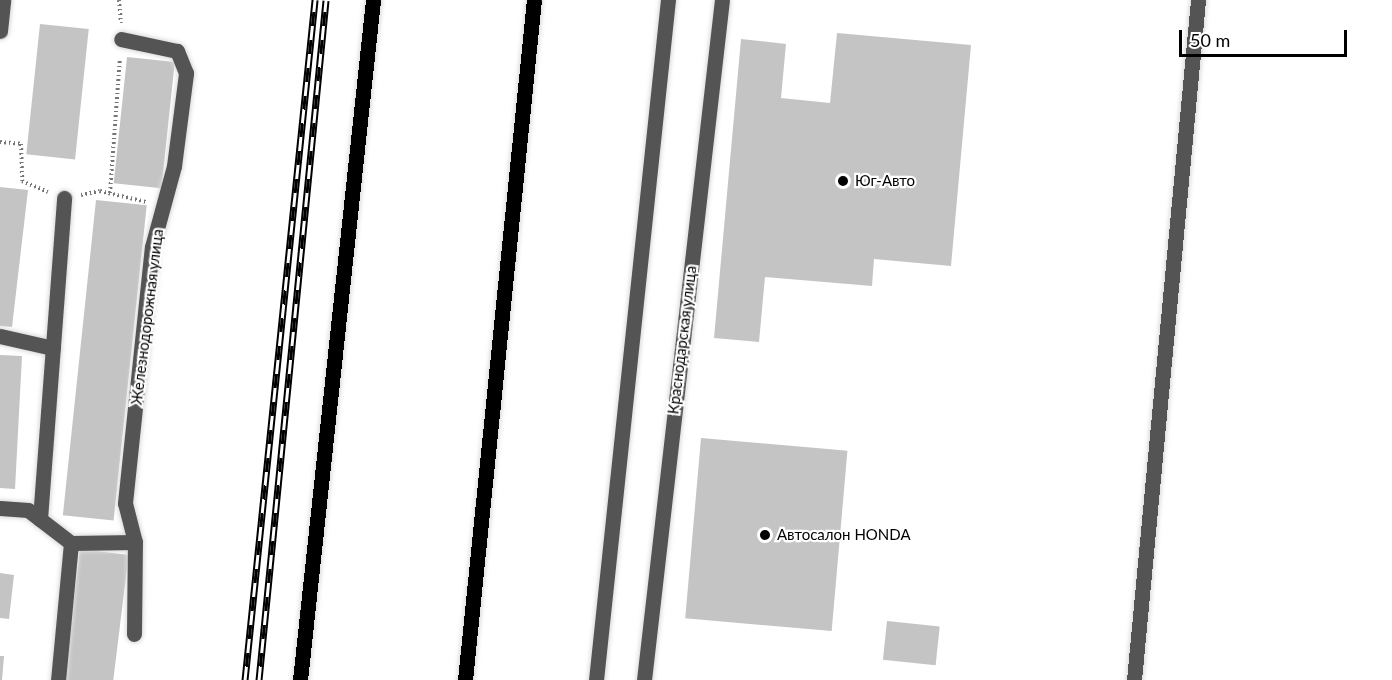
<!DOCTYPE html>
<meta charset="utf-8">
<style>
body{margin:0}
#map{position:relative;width:1392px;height:680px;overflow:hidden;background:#fff;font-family:Lato,sans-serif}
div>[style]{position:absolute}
.building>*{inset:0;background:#c4c4c4;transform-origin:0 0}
.path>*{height:4px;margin-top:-2px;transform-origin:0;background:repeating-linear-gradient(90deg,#767676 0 1.5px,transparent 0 4.5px)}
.roads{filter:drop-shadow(0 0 2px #dbdbdb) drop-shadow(0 0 2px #dbdbdb)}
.minor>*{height:15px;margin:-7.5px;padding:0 7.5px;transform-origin:7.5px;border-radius:7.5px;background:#545454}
.major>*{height:15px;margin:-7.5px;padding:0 7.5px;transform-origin:7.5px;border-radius:7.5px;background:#000}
.rail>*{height:7px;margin-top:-3.5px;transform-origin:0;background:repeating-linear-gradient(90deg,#fff 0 14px,#000 0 28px);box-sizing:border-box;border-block:2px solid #000}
.dots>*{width:16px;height:16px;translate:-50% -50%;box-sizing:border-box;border:3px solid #fff;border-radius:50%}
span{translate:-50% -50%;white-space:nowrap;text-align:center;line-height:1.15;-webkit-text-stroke:4.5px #fff;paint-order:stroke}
.poi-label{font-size:15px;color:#000}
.left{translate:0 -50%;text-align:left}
.street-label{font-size:15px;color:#000}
.scale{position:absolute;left:1179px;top:30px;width:168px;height:27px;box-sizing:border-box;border:3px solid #000;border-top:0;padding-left:8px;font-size:18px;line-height:21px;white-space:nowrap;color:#000;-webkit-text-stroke:4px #fff;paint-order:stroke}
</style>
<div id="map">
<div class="building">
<i style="left:40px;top:24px;width:49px;height:131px;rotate:6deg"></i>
<i style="clip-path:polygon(837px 33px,971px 45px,951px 266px,874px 259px,872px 286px,765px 277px,759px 342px,714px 338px,741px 39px,786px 44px,781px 98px,830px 103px)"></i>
<i style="left:127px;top:57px;width:48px;height:127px;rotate:6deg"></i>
<i style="clip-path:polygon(0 187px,28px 190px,12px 327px,0 326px)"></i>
<i style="left:96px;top:200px;width:51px;height:317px;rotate:6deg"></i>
<i style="clip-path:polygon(0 355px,22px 356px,15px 489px,0 488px)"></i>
<i style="left:701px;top:438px;width:147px;height:181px;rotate:5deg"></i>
<i style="left:80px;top:549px;width:49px;height:132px;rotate:7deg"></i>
<i style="clip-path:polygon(0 573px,14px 575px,9px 619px,0 618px)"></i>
<i style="left:887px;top:621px;width:53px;height:39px;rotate:6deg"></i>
<i style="clip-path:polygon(0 656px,4px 656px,2px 680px,0 680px)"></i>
</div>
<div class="path">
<i style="left:119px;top:0;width:23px;rotate:85deg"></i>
<i style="left:0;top:142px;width:21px;rotate:5deg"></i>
<i style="left:21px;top:144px;width:37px;rotate:88deg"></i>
<i style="left:22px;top:181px;width:28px;rotate:23deg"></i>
<i style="left:110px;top:193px;width:135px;rotate:-85.8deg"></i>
<i style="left:81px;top:195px;width:19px;rotate:-12deg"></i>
<i style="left:100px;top:191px;width:47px;rotate:13.4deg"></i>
</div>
<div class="roads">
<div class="minor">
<i style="left:0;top:31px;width:31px;rotate:-84deg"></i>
<i style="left:0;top:336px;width:54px;rotate:12.8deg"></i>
<i style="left:0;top:508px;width:28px;rotate:4deg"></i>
<i style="left:28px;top:510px;width:54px;rotate:37.5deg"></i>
<i style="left:71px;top:543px;width:138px;rotate:95.4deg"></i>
<i style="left:40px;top:519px;width:322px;rotate:-85.7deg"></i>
<i style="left:71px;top:543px;width:64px;rotate:-0.9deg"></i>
<i style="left:135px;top:542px;width:40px;rotate:-104.4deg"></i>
<i style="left:125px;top:503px;width:257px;rotate:-84deg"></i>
<i style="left:152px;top:247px;width:84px;rotate:-74.8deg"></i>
<i style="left:174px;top:166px;width:94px;rotate:-82.6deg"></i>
<i style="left:186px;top:73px;width:24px;rotate:-112deg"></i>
<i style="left:177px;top:51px;width:57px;rotate:-167.9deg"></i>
<i style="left:134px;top:634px;width:92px;rotate:-89.4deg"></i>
<i style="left:596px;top:680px;width:684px;rotate:-83.96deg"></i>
<i style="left:644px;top:680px;width:684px;rotate:-83.46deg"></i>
<i style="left:1134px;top:680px;width:683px;rotate:-84.62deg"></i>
</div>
<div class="major">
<i style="left:300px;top:680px;width:684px;rotate:-83.87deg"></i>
<i style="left:465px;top:680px;width:683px;rotate:-84.21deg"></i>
</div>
</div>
<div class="rail">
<i style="left:245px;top:680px;width:684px;rotate:-84.12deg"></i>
<i style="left:259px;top:680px;width:683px;rotate:-84.37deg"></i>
</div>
<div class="dots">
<i style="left:843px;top:181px;background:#000"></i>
<i style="left:765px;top:535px;background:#000"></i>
</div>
<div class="poi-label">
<span class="left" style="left:855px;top:181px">Юг-Авто</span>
<span class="left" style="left:777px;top:535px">Автосалон HONDA</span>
</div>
<div class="street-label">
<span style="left:147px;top:317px;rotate:-83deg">Железнодорожная улица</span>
<span style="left:682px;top:340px;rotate:-83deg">Краснодарская улица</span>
</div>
<div class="scale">50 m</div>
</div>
